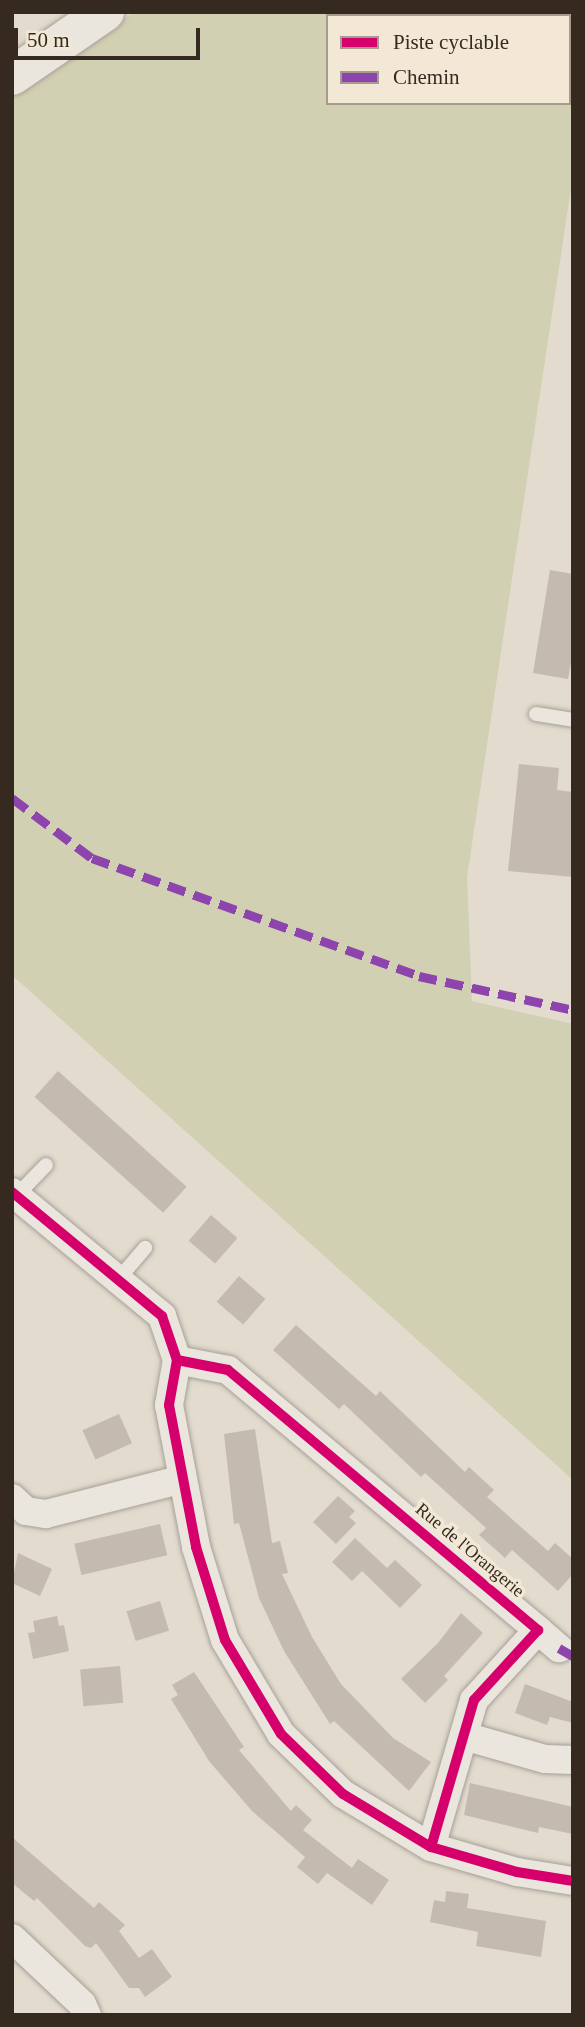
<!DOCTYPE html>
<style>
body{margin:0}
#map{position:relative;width:585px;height:2027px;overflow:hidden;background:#e2dbce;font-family:"Times New Roman",serif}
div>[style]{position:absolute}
.green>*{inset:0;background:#d2d0b2}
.building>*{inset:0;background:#c5baaf;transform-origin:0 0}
.roads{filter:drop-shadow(0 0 2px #a7a097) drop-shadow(0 0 2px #a7a097)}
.service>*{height:14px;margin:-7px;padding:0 7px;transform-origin:7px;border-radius:7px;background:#eae6de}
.minor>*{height:28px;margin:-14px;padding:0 14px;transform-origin:14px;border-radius:14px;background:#eae6de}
.secondary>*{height:38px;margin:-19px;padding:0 19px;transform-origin:19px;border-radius:19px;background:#eae6de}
.quiet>*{height:9px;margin-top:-4.5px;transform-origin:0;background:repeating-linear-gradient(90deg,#8e44ad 0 18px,transparent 0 27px)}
.cycleway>*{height:10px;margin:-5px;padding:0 5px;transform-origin:5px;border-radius:5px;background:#d6006c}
span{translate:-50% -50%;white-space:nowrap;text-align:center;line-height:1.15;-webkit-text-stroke:7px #f2e8d5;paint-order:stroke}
.street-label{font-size:18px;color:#352920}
.frame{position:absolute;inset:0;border:14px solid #352920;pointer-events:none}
.legend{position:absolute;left:326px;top:14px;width:245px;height:91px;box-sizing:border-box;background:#f2e8d5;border:2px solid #a69c8d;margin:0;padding:9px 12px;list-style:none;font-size:21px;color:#352920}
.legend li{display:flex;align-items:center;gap:14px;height:35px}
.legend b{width:35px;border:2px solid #a69c8d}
.scale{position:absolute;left:14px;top:28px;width:186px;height:32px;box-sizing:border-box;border:4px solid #352920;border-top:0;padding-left:9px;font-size:21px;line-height:24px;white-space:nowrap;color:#352920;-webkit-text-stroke:5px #f2e8d5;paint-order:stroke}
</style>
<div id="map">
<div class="green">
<i style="clip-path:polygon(evenodd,134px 12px,573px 12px,573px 175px,467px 877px,472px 1001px,573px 1024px,573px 1480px,12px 975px,12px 96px,134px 12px,328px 16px,569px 16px,569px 103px,328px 103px,328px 16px)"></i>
</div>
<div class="building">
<i style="clip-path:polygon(550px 570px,573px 574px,573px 652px,568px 679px,533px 673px)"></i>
<i style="clip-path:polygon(519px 764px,559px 768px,557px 790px,573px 792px,573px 877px,508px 871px)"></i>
<i style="left:58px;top:1071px;width:173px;height:35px;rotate:42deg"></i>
<i style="left:211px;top:1215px;width:35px;height:34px;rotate:41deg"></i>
<i style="left:239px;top:1276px;width:35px;height:34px;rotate:41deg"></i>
<i style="clip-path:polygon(296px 1325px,376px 1396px,380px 1391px,465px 1472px,469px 1467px,494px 1490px,487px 1497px,548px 1551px,555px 1543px,573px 1559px,573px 1574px,558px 1591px,512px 1550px,505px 1558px,479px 1535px,486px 1528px,425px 1473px,421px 1477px,344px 1404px,339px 1409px,273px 1350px)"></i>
<i style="left:119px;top:1414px;width:32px;height:40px;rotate:66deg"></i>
<i style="clip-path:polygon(255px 1429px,272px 1543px,280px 1541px,288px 1573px,282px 1574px,312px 1637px,341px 1684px,393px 1738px,431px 1762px,409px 1791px,334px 1721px,330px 1724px,284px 1651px,259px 1598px,239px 1523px,234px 1524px,224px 1434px)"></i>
<i style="clip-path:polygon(338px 1496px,355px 1511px,349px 1517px,356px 1523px,336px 1544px,313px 1522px)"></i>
<i style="left:160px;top:1524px;width:32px;height:88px;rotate:77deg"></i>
<i style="clip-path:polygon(355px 1538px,387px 1568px,395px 1560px,422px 1585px,400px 1608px,362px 1571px,352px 1581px,332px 1562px)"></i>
<i style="clip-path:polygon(18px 1553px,52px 1569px,40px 1596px,12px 1583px)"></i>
<i style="left:160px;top:1601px;width:31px;height:35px;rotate:73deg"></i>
<i style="clip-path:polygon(461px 1613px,483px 1633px,444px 1676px,448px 1680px,425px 1703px,401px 1679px,438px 1643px)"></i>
<i style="clip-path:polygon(57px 1616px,59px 1626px,64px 1625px,69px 1651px,33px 1659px,28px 1633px,35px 1632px,33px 1621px)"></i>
<i style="left:120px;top:1666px;width:37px;height:40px;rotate:85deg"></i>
<i style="clip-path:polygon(194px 1672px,244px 1747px,239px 1750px,291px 1811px,296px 1805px,312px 1820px,303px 1830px,352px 1868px,358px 1859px,389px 1880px,372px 1905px,327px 1873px,318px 1884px,297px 1867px,305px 1857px,252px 1811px,209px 1761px,171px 1699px,178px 1695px,172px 1685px)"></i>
<i style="clip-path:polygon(525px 1684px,573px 1702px,573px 1723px,550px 1717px,547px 1725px,515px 1713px)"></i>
<i style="clip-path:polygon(470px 1783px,573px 1807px,573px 1834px,539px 1827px,538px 1833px,464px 1815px)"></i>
<i style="clip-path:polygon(12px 1837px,94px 1908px,99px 1902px,125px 1925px,119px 1931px,139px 1958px,152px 1949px,172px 1977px,145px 1997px,139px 1988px,129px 1988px,96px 1943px,91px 1948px,85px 1946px,37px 1898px,34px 1901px,12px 1883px)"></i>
<i style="clip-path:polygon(446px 1891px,469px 1894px,467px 1908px,546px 1921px,541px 1957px,476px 1946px,478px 1932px,430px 1922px,434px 1900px,445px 1902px)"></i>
</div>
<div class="roads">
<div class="service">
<i style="left:536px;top:714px;width:37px;rotate:9deg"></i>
<i style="left:16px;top:1196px;width:43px;rotate:-45.9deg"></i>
<i style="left:116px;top:1282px;width:45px;rotate:-49.5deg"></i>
</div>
<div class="minor">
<i style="left:12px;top:1192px;width:195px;rotate:39.6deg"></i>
<i style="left:162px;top:1316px;width:46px;rotate:71.2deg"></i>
<i style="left:177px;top:1360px;width:46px;rotate:100.1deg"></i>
<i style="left:169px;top:1405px;width:145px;rotate:79.2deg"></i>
<i style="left:196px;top:1547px;width:97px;rotate:72.7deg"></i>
<i style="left:225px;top:1640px;width:109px;rotate:59.2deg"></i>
<i style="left:281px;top:1734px;width:86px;rotate:44.1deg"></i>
<i style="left:343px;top:1794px;width:103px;rotate:31.1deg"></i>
<i style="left:431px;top:1847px;width:90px;rotate:16.2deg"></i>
<i style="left:517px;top:1872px;width:57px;rotate:9.1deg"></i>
<i style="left:177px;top:1360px;width:52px;rotate:11.1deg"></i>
<i style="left:228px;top:1370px;width:405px;rotate:40deg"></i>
<i style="left:538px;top:1630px;width:95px;rotate:132.4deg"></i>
<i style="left:474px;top:1700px;width:153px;rotate:106.3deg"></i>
<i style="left:12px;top:1498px;width:19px;rotate:43deg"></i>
<i style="left:26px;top:1511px;width:20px;rotate:9deg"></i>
<i style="left:46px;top:1514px;width:141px;rotate:-14.3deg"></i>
<i style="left:538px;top:1630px;width:28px;rotate:41deg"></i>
<i style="left:464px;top:1736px;width:84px;rotate:15.9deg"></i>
<i style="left:545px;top:1759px;width:28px;rotate:2deg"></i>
<i style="left:12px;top:1938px;width:96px;rotate:43.3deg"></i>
<i style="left:82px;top:2004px;width:12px;rotate:66deg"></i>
</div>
<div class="secondary">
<i style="left:12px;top:76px;width:113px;rotate:-34.5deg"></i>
</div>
</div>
<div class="quiet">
<i style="left:12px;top:798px;width:100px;rotate:36.9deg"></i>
<i style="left:92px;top:858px;width:348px;rotate:19.8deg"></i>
<i style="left:419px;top:976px;width:158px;rotate:12.4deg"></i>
<i style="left:559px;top:1648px;width:16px;rotate:30deg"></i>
</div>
<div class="cycleway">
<i style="left:12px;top:1192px;width:195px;rotate:39.6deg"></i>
<i style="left:162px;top:1316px;width:46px;rotate:71.2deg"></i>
<i style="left:177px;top:1360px;width:46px;rotate:100.1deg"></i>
<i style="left:169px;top:1405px;width:145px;rotate:79.2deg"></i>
<i style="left:196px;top:1547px;width:97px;rotate:72.7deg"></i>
<i style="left:225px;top:1640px;width:109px;rotate:59.2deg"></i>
<i style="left:281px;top:1734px;width:86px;rotate:44.1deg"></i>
<i style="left:343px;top:1794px;width:103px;rotate:31.1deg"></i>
<i style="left:431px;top:1847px;width:90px;rotate:16.2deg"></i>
<i style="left:517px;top:1872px;width:57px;rotate:9.1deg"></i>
<i style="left:177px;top:1360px;width:52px;rotate:11.1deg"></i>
<i style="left:228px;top:1370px;width:405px;rotate:40deg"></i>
<i style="left:538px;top:1630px;width:95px;rotate:132.4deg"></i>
<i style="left:474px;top:1700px;width:153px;rotate:106.3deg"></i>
</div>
<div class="street-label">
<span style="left:470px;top:1550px;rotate:40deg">Rue de l'Orangerie</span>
</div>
<div class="frame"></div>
<ul class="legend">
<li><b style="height:9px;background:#d6006c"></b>Piste cyclable</li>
<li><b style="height:9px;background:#8e44ad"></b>Chemin</li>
</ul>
<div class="scale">50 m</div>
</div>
